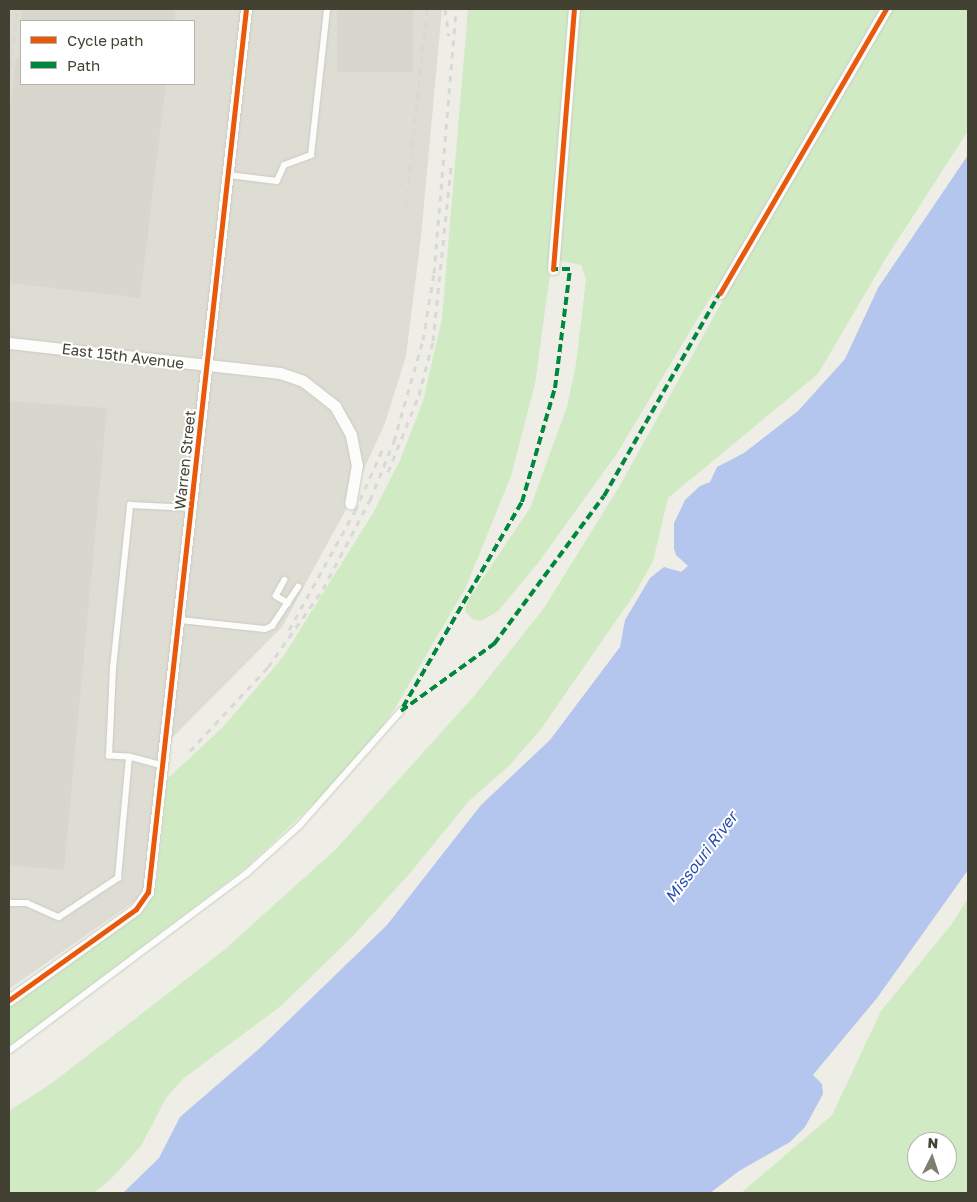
<!DOCTYPE html>
<style>
body{margin:0}
#map{position:relative;width:977px;height:1202px;overflow:hidden;background:#eeeee6;font-family:"Golos Text",sans-serif}
div>[style]{position:absolute}
.industrial>*{inset:0;background:#deddd4}
.green>*{inset:0;background:#d0ebc4}
.water>*{inset:0;background:#b4c5ee}
.building>*{inset:0;background:#d7d7ce;transform-origin:0 0}
.roads{filter:drop-shadow(0 0 1px #cacac2) drop-shadow(0 0 1px #cacac2)}
.lane>*{height:5.5px;margin:-2.75px;padding:0 2.75px;transform-origin:2.75px;border-radius:2.75px;background:#fcfcfb}
.street>*{height:11px;margin:-5.5px;padding:0 5.5px;transform-origin:5.5px;border-radius:5.5px;background:#fcfcfb}
.rail>*{height:3px;margin-top:-1.5px;transform-origin:0;background:repeating-linear-gradient(90deg,#d8d8d7 0 6px,transparent 0 12px)}
.quiet>*{height:4px;margin-top:-2px;transform-origin:0;background:repeating-linear-gradient(90deg,#00873e 0 8px,transparent 0 12px)}
.cycleway>*{height:5px;margin:-2.5px;padding:0 2.5px;transform-origin:2.5px;border-radius:2.5px;background:#e8590c}
span{translate:-50% -50%;white-space:nowrap;text-align:center;line-height:1.15;-webkit-text-stroke:4px #fff;paint-order:stroke}
.street-label{font-size:15px;color:#434232}
.water-label{font-size:16px;color:#2a4eb0;font-style:italic}
.frame{position:absolute;inset:0;border:10px solid #434232;pointer-events:none}
.legend{position:absolute;left:20px;top:20px;width:175px;height:65px;box-sizing:border-box;background:#fff;border:1px solid #b4b3ad;margin:0;padding:6px 9px;list-style:none;font-size:15px;color:#434232}
.legend li{display:flex;align-items:center;gap:10px;height:25px}
.legend b{width:25px;border:1px solid #b4b3ad}
.north{position:absolute;left:907px;top:1132px;width:50px;height:50px;box-sizing:border-box;background:#fff;border:1px solid #b4b3ad;border-radius:50%;rotate:4deg;font-size:14px;font-weight:700;line-height:20px;text-align:center;color:#434232}
.north::after{content:'';display:block;margin:auto;width:18px;height:22px;background:#7f7e71;clip-path:polygon(50% 0,100% 100%,50% 72%,0 100%)}
</style>
<div id="map">
<div class="industrial">
<i style="clip-path:polygon(evenodd,9px 9px,442px 9px,421px 237px,406px 356px,385px 423px,344px 513px,282px 627px,165px 745px,148px 892px,9px 989px,9px 9px,21px 21px,194px 21px,194px 84px,21px 84px,21px 21px)"></i>
</div>
<div class="green">
<i style="clip-path:polygon(468px 9px,968px 9px,968px 131px,886px 258px,818px 374px,668px 498px,653px 561px,636px 592px,541px 729px,509px 766px,469px 801px,411px 872px,351px 938px,281px 1006px,184px 1078px,166px 1098px,141px 1146px,110px 1180px,94px 1193px,9px 1193px,9px 1111px,52px 1083px,224px 950px,336px 849px,474px 696px,544px 608px,619px 487px,723px 300px,726px 292px,721px 286px,716px 288px,616px 455px,538px 563px,498px 611px,481px 621px,474px 620px,465px 612px,468px 600px,530px 508px,567px 407px,576px 364px,586px 279px,581px 265px,552px 259px,535px 384px,511px 476px,466px 587px,394px 710px,368px 746px,331px 787px,247px 867px,9px 1047px,9px 1008px,145px 906px,151px 897px,157px 879px,167px 779px,222px 728px,283px 657px,373px 513px,400px 460px,423px 401px,442px 318px)"></i>
<i style="clip-path:polygon(evenodd,968px 898px,968px 1193px,741px 1193px,832px 1115px,881px 1011px,951px 925px,968px 898px,917px 1142px,947px 1142px,947px 1172px,917px 1172px,917px 1142px)"></i>
</div>
<div class="water">
<i style="clip-path:polygon(968px 155px,968px 870px,877px 998px,813px 1075px,822px 1084px,823px 1094px,805px 1127px,790px 1142px,739px 1171px,710px 1193px,123px 1193px,159px 1158px,180px 1117px,260px 1048px,387px 925px,481px 805px,550px 740px,620px 647px,625px 620px,650px 578px,664px 567px,681px 572px,688px 566px,676px 555px,674px 549px,674px 523px,685px 500px,700px 486px,710px 482px,717px 467px,744px 453px,798px 411px,845px 359px,878px 288px)"></i>
</div>
<div class="building">
<i style="left:21px;top:9px;width:154px;height:12px"></i>
<i style="left:337px;top:9px;width:76px;height:63px"></i>
<i style="clip-path:polygon(16px 58px,21px 59px,21px 84px,166px 84px,140px 298px,9px 283px,9px 119px)"></i>
<i style="clip-path:polygon(9px 401px,107px 408px,64px 870px,9px 865px)"></i>
</div>
<div class="roads">
<div class="lane">
<i style="left:229px;top:175px;width:48px;rotate:7.1deg"></i>
<i style="left:277px;top:181px;width:17px;rotate:-66deg"></i>
<i style="left:284px;top:165px;width:29px;rotate:-20deg"></i>
<i style="left:311px;top:155px;width:147px;rotate:-83.7deg"></i>
<i style="left:285px;top:580px;width:18px;rotate:119deg"></i>
<i style="left:276px;top:596px;width:14px;rotate:30deg"></i>
<i style="left:180px;top:620px;width:85px;rotate:6deg"></i>
<i style="left:265px;top:629px;width:8px;rotate:-23deg"></i>
<i style="left:272px;top:626px;width:47px;rotate:-56.3deg"></i>
<i style="left:163px;top:766px;width:35px;rotate:-165deg"></i>
<i style="left:129px;top:757px;width:20px;rotate:-177deg"></i>
<i style="left:109px;top:756px;width:88px;rotate:-87.4deg"></i>
<i style="left:113px;top:668px;width:164px;rotate:-84deg"></i>
<i style="left:130px;top:505px;width:62px;rotate:2.8deg"></i>
<i style="left:9px;top:903px;width:18px"></i>
<i style="left:27px;top:903px;width:35px;rotate:24deg"></i>
<i style="left:59px;top:917px;width:71px;rotate:-33.5deg"></i>
<i style="left:118px;top:878px;width:121px;rotate:-84.8deg"></i>
<i style="left:9px;top:1051px;width:296px;rotate:-36.8deg"></i>
<i style="left:246px;top:874px;width:73px;rotate:-42.2deg"></i>
<i style="left:300px;top:825px;width:152px;rotate:-48.5deg"></i>
</div>
<div class="street">
<i style="left:553px;top:269px;width:261px;rotate:-85.4deg"></i>
<i style="left:720px;top:293px;width:329px;rotate:-59.7deg"></i>
<i style="left:9px;top:343px;width:273px;rotate:6.3deg"></i>
<i style="left:280px;top:373px;width:24px;rotate:19deg"></i>
<i style="left:303px;top:381px;width:41px;rotate:38deg"></i>
<i style="left:335px;top:406px;width:33px;rotate:61deg"></i>
<i style="left:351px;top:435px;width:31px;rotate:79deg"></i>
<i style="left:357px;top:465px;width:39px;rotate:100deg"></i>
<i style="left:9px;top:1000px;width:156px;rotate:-35.6deg"></i>
<i style="left:136px;top:909px;width:21px;rotate:-55deg"></i>
<i style="left:148px;top:892px;width:888px;rotate:-83.67deg"></i>
</div>
</div>
<div class="rail">
<i style="left:445px;top:9px;width:27px;rotate:82deg"></i>
<i style="left:9px;top:90px;width:81px;rotate:-84.4deg"></i>
<i style="left:406px;top:206px;width:198px;rotate:-83.9deg"></i>
<i style="left:388px;top:472px;width:83px;rotate:-68.1deg"></i>
<i style="left:419px;top:395px;width:56px;rotate:-75.5deg"></i>
<i style="left:433px;top:341px;width:176px;rotate:-84.1deg"></i>
<i style="left:289px;top:630px;width:136px;rotate:-61deg"></i>
<i style="left:355px;top:511px;width:69px;rotate:-66deg"></i>
<i style="left:190px;top:751px;width:115px;rotate:-47.1deg"></i>
<i style="left:268px;top:667px;width:95px;rotate:-54.8deg"></i>
<i style="left:323px;top:589px;width:101px;rotate:-62.2deg"></i>
<i style="left:370px;top:500px;width:64px;rotate:-67.9deg"></i>
<i style="left:394px;top:441px;width:105px;rotate:-74deg"></i>
<i style="left:423px;top:340px;width:68px;rotate:-80.7deg"></i>
<i style="left:434px;top:273px;width:265px;rotate:-85.2deg"></i>
</div>
<div class="quiet">
<i style="left:403px;top:707px;width:237px;rotate:-59.9deg"></i>
<i style="left:522px;top:502px;width:119px;rotate:-73.9deg"></i>
<i style="left:555px;top:388px;width:120px;rotate:-82.8deg"></i>
<i style="left:570px;top:269px;width:17px;rotate:180deg"></i>
<i style="left:401px;top:711px;width:115px;rotate:-35.8deg"></i>
<i style="left:494px;top:644px;width:184px;rotate:-53.4deg"></i>
<i style="left:604px;top:496px;width:234px;rotate:-60.3deg"></i>
</div>
<div class="cycleway">
<i style="left:553px;top:269px;width:261px;rotate:-85.4deg"></i>
<i style="left:720px;top:293px;width:329px;rotate:-59.7deg"></i>
<i style="left:9px;top:1000px;width:156px;rotate:-35.6deg"></i>
<i style="left:136px;top:909px;width:21px;rotate:-55deg"></i>
<i style="left:148px;top:892px;width:888px;rotate:-83.67deg"></i>
</div>
<div class="street-label">
<span style="left:123px;top:356px;rotate:7deg">East 15th Avenue</span>
<span style="left:185px;top:460px;rotate:-84deg">Warren Street</span>
</div>
<div class="water-label">
<span style="left:701px;top:857px;rotate:-53deg">Missouri River</span>
</div>
<div class="frame"></div>
<ul class="legend">
<li><b style="height:6px;background:#e8590c"></b>Cycle path</li>
<li><b style="height:6px;background:#00873e"></b>Path</li>
</ul>
<div class="north">N</div>
</div>
